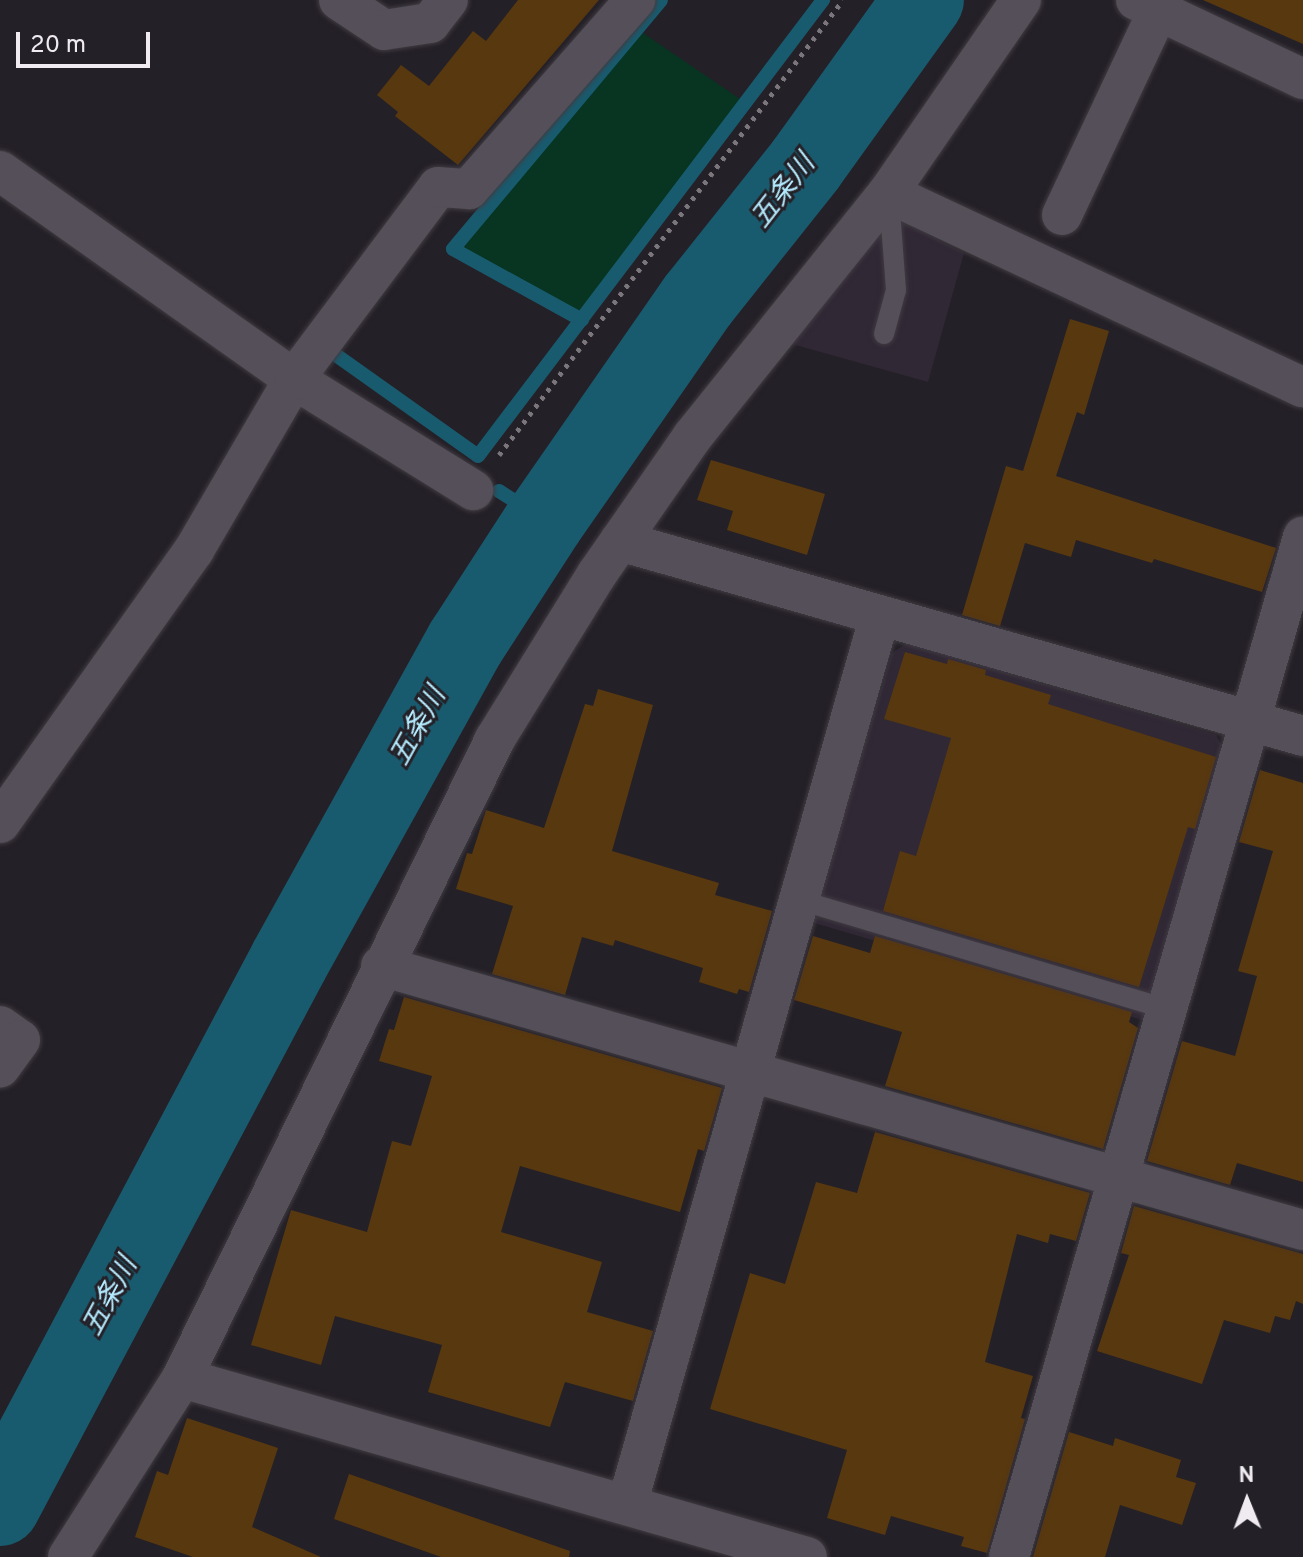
<!DOCTYPE html>
<meta charset="utf-8">
<style>
body{margin:0}
#map{position:relative;width:1303px;height:1557px;overflow:hidden;background:#242027;font-family:Overpass,"Noto Sans JP",sans-serif}
div>[style]{position:absolute}
.built>*{inset:0;background:#302835}
.green>*{inset:0;background:#083422}
.stream>*{height:14px;margin:-7px;padding:0 7px;transform-origin:7px;border-radius:7px;background:#195b6e}
.river>*{height:80px;margin:-40px;padding:0 40px;transform-origin:40px;border-radius:40px;background:#195b6e}
.building>*{inset:0;background:#58380f}
.path>*{height:5px;margin-top:-2.5px;transform-origin:0;background:repeating-linear-gradient(90deg,#7a767c 0 4px,transparent 0 10px)}
.roads{filter:drop-shadow(0 0 2px #403b42) drop-shadow(0 0 2px #403b42)}
.service>*{height:20px;margin:-10px;padding:0 10px;transform-origin:10px;border-radius:10px;background:#544f58}
.minor>*{height:40px;margin:-20px;padding:0 20px;transform-origin:20px;border-radius:20px;background:#544f58}
span{translate:-50% -50%;white-space:nowrap;text-align:center;line-height:1.15;-webkit-text-stroke:6px #242027;paint-order:stroke}
.water-label{font-size:28px;color:#b4eafd;font-style:italic}
.north{position:absolute;left:1207px;top:1461px;width:80px;height:80px;-webkit-text-stroke:6px #242027;paint-order:stroke;rotate:359deg;font-size:22px;font-weight:700;line-height:32px;text-align:center;color:#efebf1}
.north::after{content:'';display:block;margin:auto;width:28px;height:36px;background:#efebf1;clip-path:polygon(50% 0,100% 100%,50% 72%,0 100%)}
.scale{position:absolute;left:16px;top:32px;width:134px;height:36px;box-sizing:border-box;border:4px solid #efebf1;border-top:0;padding-left:10px;font-size:24px;line-height:28px;white-space:nowrap;color:#efebf1;-webkit-text-stroke:6px #242027;paint-order:stroke}
</style>
<div id="map">
<div class="built">
<i style="clip-path:polygon(905px 223px,964px 253px,928px 382px,792px 344px,878px 229px)"></i>
<i style="clip-path:polygon(907px 643px,1216px 735px,1227px 754px,1146px 1021px,811px 922px,892px 653px)"></i>
</div>
<div class="green">
<i style="clip-path:polygon(640px 31px,743px 101px,581px 314px,459px 247px)"></i>
</div>
<div class="stream">
<i style="left:582px;top:320px;width:147px;rotate:-151.2deg"></i>
<i style="left:453px;top:249px;width:324px;rotate:-50.1deg"></i>
<i style="left:336px;top:355px;width:174px;rotate:35.4deg"></i>
<i style="left:478px;top:456px;width:572px;rotate:-52.89deg"></i>
<i style="left:499px;top:491px;width:54px;rotate:32.2deg"></i>
</div>
<div class="river">
<i style="left:0;top:1506px;width:617px;rotate:-62.06deg"></i>
<i style="left:289px;top:961px;width:365px;rotate:-61deg"></i>
<i style="left:466px;top:642px;width:145px;rotate:-57.1deg"></i>
<i style="left:545px;top:520px;width:268px;rotate:-55.2deg"></i>
<i style="left:698px;top:300px;width:174px;rotate:-51.5deg"></i>
<i style="left:806px;top:164px;width:202px;rotate:-54.3deg"></i>
</div>
<div class="building">
<i style="clip-path:polygon(518px 0,599px 0,458px 165px,395px 116px,398px 112px,377px 95px,401px 65px,429px 86px,473px 31px,486px 41px)"></i>
<i style="clip-path:polygon(1203px 0,1303px 0,1303px 44px)"></i>
<i style="clip-path:polygon(1070px 319px,1109px 331px,1084px 415px,1077px 412px,1056px 476px,1276px 548px,1262px 592px,1154px 559px,1152px 563px,1076px 540px,1071px 557px,1025px 543px,1000px 626px,962px 615px,1006px 466px,1023px 471px)"></i>
<i style="clip-path:polygon(711px 460px,825px 494px,807px 555px,727px 530px,733px 511px,697px 500px)"></i>
<i style="clip-path:polygon(905px 652px,947px 664px,948px 659px,986px 670px,985px 675px,1051px 695px,1048px 704px,1216px 757px,1195px 829px,1188px 827px,1139px 987px,883px 911px,900px 851px,916px 856px,951px 738px,884px 719px)"></i>
<i style="clip-path:polygon(598px 689px,653px 705px,612px 851px,719px 883px,715px 895px,772px 911px,749px 992px,739px 989px,737px 994px,699px 982px,703px 968px,615px 940px,613px 946px,582px 937px,565px 995px,492px 974px,513px 906px,456px 889px,467px 853px,472px 854px,486px 810px,544px 828px,585px 704px,593px 706px)"></i>
<i style="clip-path:polygon(1260px 770px,1303px 783px,1303px 1182px,1237px 1163px,1230px 1185px,1147px 1161px,1182px 1041px,1235px 1056px,1257px 976px,1238px 971px,1273px 851px,1239px 842px)"></i>
<i style="clip-path:polygon(813px 936px,870px 953px,875px 936px,1132px 1012px,1129px 1022px,1138px 1028px,1103px 1149px,885px 1086px,902px 1032px,794px 1000px)"></i>
<i style="clip-path:polygon(404px 997px,722px 1088px,704px 1151px,698px 1149px,680px 1212px,520px 1166px,501px 1232px,602px 1262px,587px 1312px,653px 1331px,633px 1401px,565px 1382px,550px 1427px,428px 1392px,442px 1345px,335px 1316px,321px 1365px,251px 1345px,291px 1210px,367px 1232px,392px 1141px,411px 1146px,432px 1076px,379px 1061px,389px 1029px,394px 1030px)"></i>
<i style="clip-path:polygon(875px 1132px,1090px 1193px,1076px 1241px,1050px 1234px,1048px 1243px,1017px 1234px,985px 1362px,1033px 1376px,1021px 1418px,1025px 1419px,987px 1553px,961px 1546px,964px 1537px,891px 1516px,885px 1535px,827px 1518px,847px 1450px,710px 1409px,750px 1273px,785px 1284px,816px 1182px,857px 1193px)"></i>
<i style="clip-path:polygon(1134px 1206px,1303px 1254px,1303px 1304px,1296px 1301px,1290px 1320px,1275px 1316px,1270px 1333px,1224px 1320px,1202px 1384px,1097px 1351px,1129px 1255px,1121px 1253px)"></i>
<i style="clip-path:polygon(187px 1418px,278px 1448px,252px 1527px,321px 1557px,193px 1557px,135px 1537px,157px 1471px,168px 1475px)"></i>
<i style="clip-path:polygon(1069px 1432px,1113px 1446px,1115px 1438px,1181px 1460px,1176px 1477px,1196px 1483px,1182px 1525px,1120px 1505px,1105px 1557px,1033px 1557px)"></i>
<i style="clip-path:polygon(349px 1474px,570px 1551px,569px 1557px,441px 1557px,334px 1519px)"></i>
</div>
<div class="path">
<i style="left:499px;top:455px;width:570px;rotate:-52.91deg"></i>
</div>
<div class="roads">
<div class="service">
<i style="left:884px;top:334px;width:46px;rotate:-74.7deg"></i>
<i style="left:896px;top:290px;width:94px;rotate:-94.3deg"></i>
<i style="left:799px;top:900px;width:384px;rotate:16.5deg"></i>
</div>
<div class="minor">
<i style="left:339px;top:0;width:54px;rotate:33.7deg"></i>
<i style="left:384px;top:30px;width:47px;rotate:-8.7deg"></i>
<i style="left:430px;top:23px;width:29px;rotate:-52deg"></i>
<i style="left:1136px;top:0;width:185px;rotate:25.3deg"></i>
<i style="left:0;top:171px;width:360px;rotate:35.3deg"></i>
<i style="left:294px;top:379px;width:211px;rotate:31.8deg"></i>
<i style="left:888px;top:193px;width:458px;rotate:25.1deg"></i>
<i style="left:1062px;top:215px;width:238px;rotate:-64.8deg"></i>
<i style="left:620px;top:541px;width:710px;rotate:15.93deg"></i>
<i style="left:0;top:823px;width:335px;rotate:-54.6deg"></i>
<i style="left:194px;top:550px;width:198px;rotate:-59.7deg"></i>
<i style="left:294px;top:379px;width:240px;rotate:-53.1deg"></i>
<i style="left:438px;top:187px;width:31px;rotate:4deg"></i>
<i style="left:469px;top:189px;width:252px;rotate:-48.7deg"></i>
<i style="left:381px;top:966px;width:959px;rotate:15.98deg"></i>
<i style="left:0;top:1026px;width:24px;rotate:35deg"></i>
<i style="left:20px;top:1040px;width:34px;rotate:126deg"></i>
<i style="left:182px;top:1378px;width:650px;rotate:15.98deg"></i>
<i style="left:627px;top:1505px;width:925px;rotate:-74.13deg"></i>
<i style="left:68px;top:1557px;width:212px;rotate:-57.5deg"></i>
<i style="left:182px;top:1378px;width:712px;rotate:-63.9deg"></i>
<i style="left:495px;top:739px;width:194px;rotate:-58.3deg"></i>
<i style="left:597px;top:574px;width:168px;rotate:-55.2deg"></i>
<i style="left:693px;top:436px;width:312px;rotate:-51.3deg"></i>
<i style="left:888px;top:193px;width:234px;rotate:-55.4deg"></i>
<i style="left:1009px;top:1557px;width:1062px;rotate:-73.92deg"></i>
</div>
</div>
<div class="water-label">
<span style="left:784px;top:192px;rotate:-52deg">五条川</span>
<span style="left:419px;top:727px;rotate:-61deg">五条川</span>
<span style="left:111px;top:1297px;rotate:-62deg">五条川</span>
</div>
<div class="north">N</div>
<div class="scale">20 m</div>
</div>
